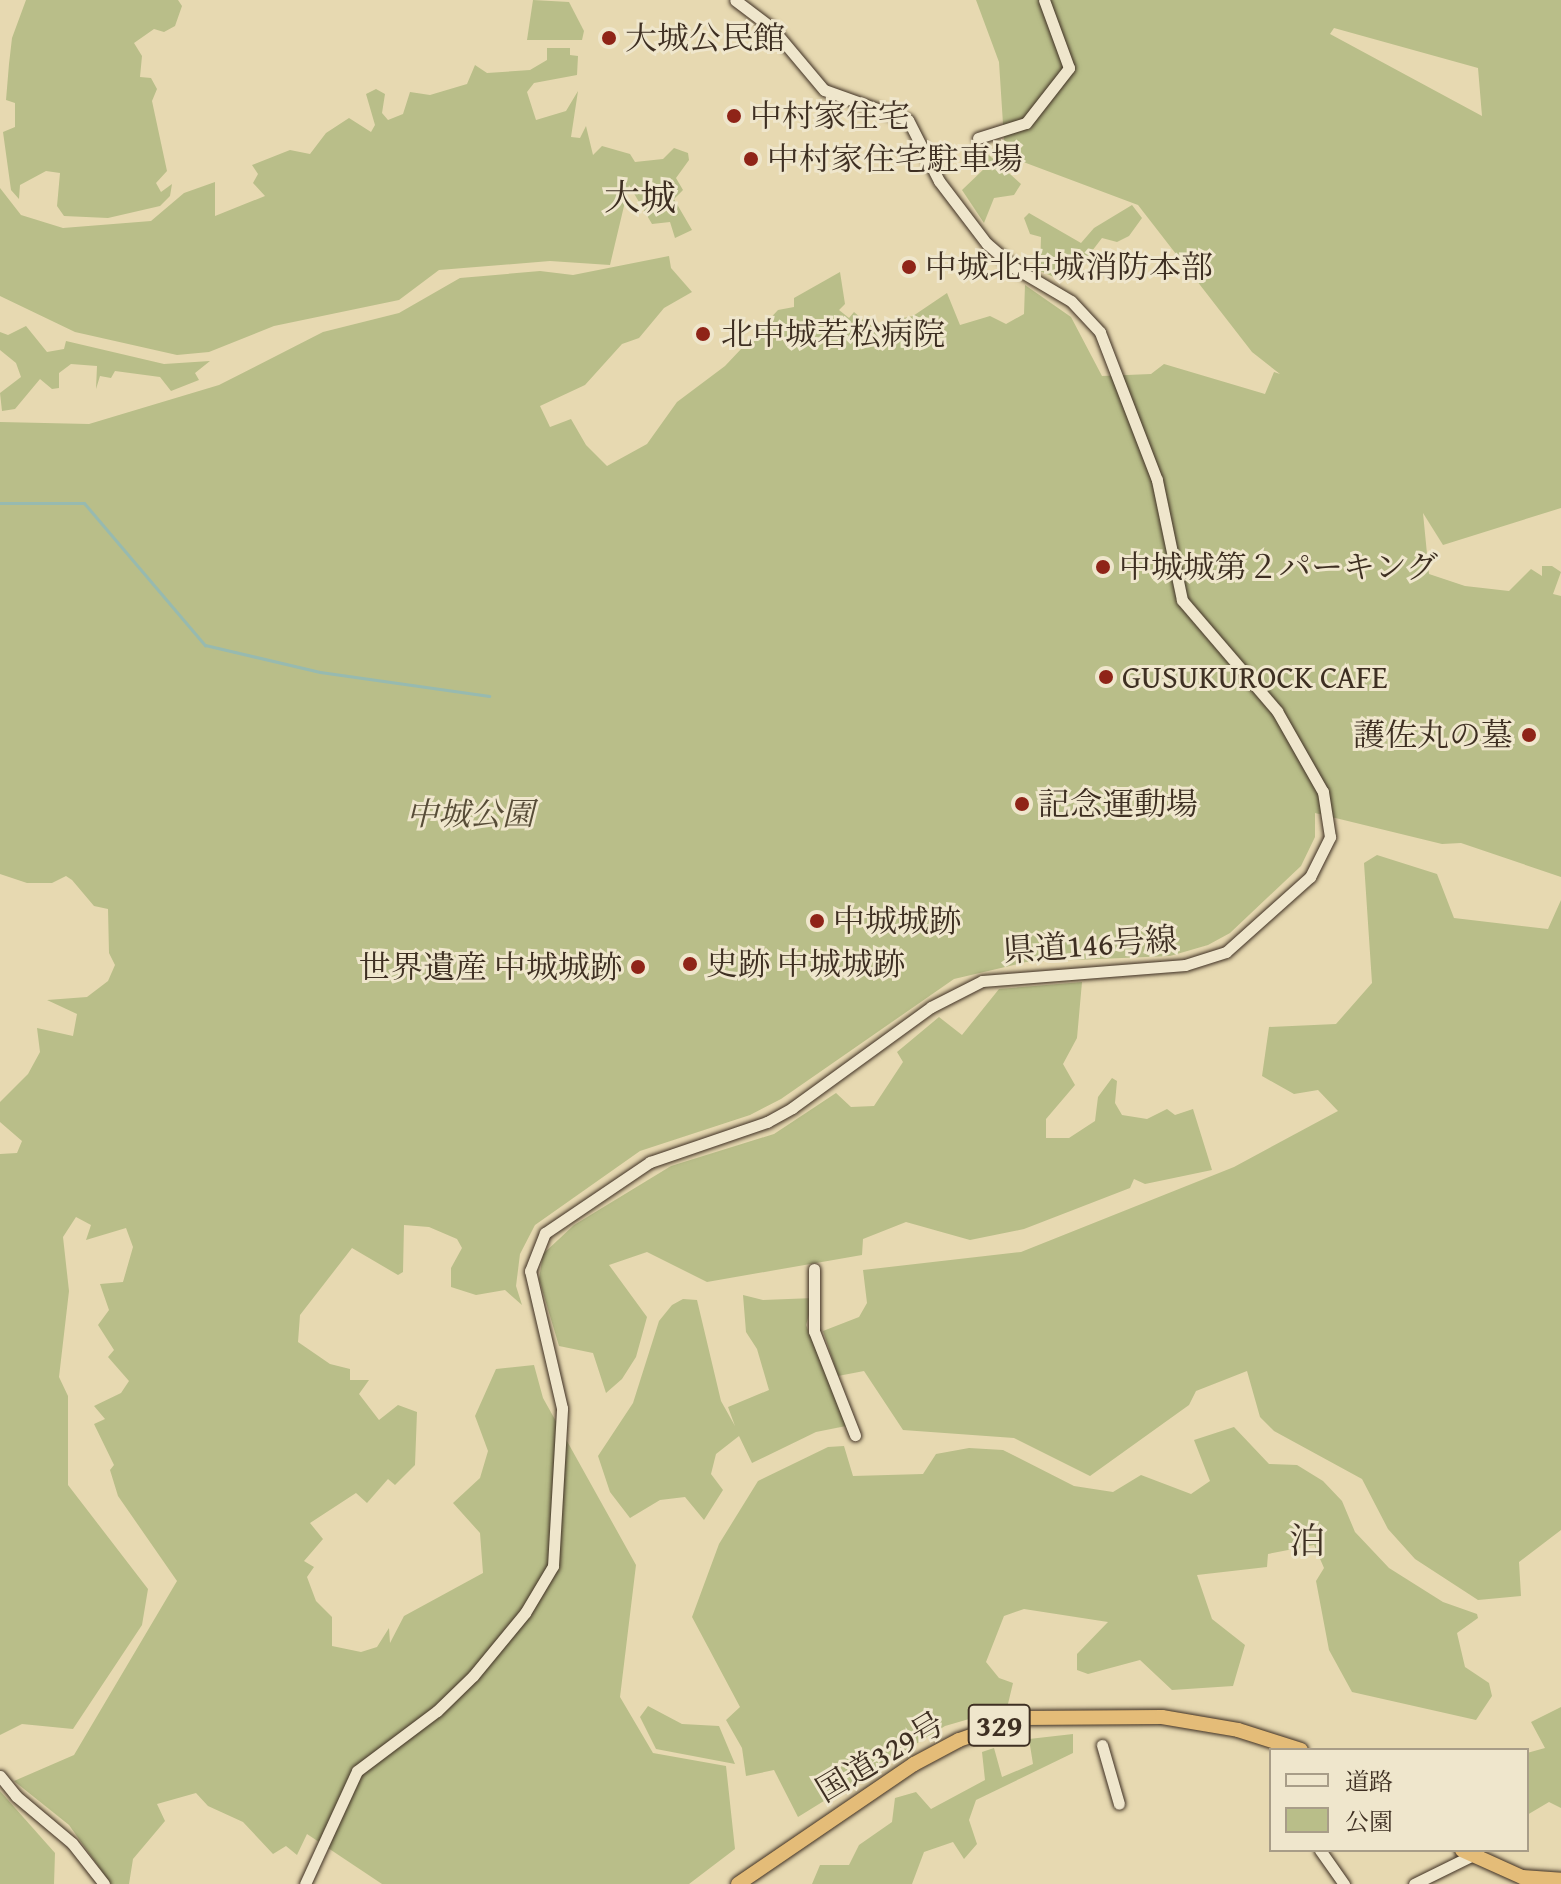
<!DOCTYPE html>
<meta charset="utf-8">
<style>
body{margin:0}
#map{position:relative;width:1561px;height:1884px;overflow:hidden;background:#e7d9b1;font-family:"Gentium Book Plus","Noto Serif JP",serif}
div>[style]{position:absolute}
.green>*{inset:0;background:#b9be89}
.stream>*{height:3px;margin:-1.5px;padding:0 1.5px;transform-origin:1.5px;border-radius:1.5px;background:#97bab0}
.roads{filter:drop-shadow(0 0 2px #3e2f22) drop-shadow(0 0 2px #3e2f22)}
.secondary>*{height:11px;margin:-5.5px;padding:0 5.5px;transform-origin:5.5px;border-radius:5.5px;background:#efe6cc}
.highway>*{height:14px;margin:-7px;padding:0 7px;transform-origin:7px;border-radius:7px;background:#e4bc78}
.dots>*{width:22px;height:22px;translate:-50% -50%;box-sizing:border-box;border:4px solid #efe6cc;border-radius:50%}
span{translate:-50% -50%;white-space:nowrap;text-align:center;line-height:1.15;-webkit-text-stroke:6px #efe6cc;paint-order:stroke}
.shield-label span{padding:2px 6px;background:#efe6cc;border:2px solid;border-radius:6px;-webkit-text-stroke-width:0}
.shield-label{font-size:30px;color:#3e2f22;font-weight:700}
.poi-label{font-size:32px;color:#3e2f22}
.left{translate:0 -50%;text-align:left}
.right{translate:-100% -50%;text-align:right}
.park-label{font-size:32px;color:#574c37;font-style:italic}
.street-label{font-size:32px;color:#3e2f22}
.quarter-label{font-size:36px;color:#3e2f22}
.legend{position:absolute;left:1269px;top:1748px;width:260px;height:104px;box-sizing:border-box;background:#efe6cc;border:2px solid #a89d88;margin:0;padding:10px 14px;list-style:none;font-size:24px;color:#3e2f22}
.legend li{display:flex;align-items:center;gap:16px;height:40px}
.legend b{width:40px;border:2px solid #a89d88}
</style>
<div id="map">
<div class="green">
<i style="clip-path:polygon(26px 0,178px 0,182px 6px,175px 26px,164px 32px,154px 29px,134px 43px,142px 56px,140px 77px,151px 78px,157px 89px,152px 101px,167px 171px,156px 183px,161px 192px,172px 184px,170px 196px,160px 206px,108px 218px,64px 216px,57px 206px,60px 173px,46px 171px,20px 185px,19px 199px,11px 190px,3px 132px,15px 127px,15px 103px,6px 100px,9px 64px,12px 38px)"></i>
<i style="clip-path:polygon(533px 0,569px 2px,584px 31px,582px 40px,527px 40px)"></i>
<i style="clip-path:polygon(evenodd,976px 0,1561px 0,1561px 508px,1443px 545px,1423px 513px,1429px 574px,1465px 586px,1509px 591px,1531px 569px,1542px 576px,1542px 566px,1552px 566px,1561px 572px,1553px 594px,1561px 596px,1561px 877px,1461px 843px,1442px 844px,1315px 813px,1315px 837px,1301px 866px,1230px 933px,1208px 945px,1170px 956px,1026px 962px,954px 979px,781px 1099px,750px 1115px,640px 1151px,535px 1225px,520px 1254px,516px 1286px,522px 1305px,505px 1290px,476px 1295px,451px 1287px,451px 1268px,462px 1248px,457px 1239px,429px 1227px,404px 1225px,403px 1272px,398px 1275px,352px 1248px,300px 1315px,298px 1342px,330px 1364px,350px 1369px,350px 1380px,369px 1380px,359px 1394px,379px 1420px,398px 1405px,417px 1412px,415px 1465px,395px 1485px,388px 1479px,367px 1503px,356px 1493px,310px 1523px,323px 1539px,304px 1561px,314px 1567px,307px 1577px,316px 1601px,332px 1617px,332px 1646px,361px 1652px,377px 1647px,389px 1628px,390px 1643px,404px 1616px,483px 1573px,480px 1533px,453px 1503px,480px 1478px,488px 1451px,475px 1416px,496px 1369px,534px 1365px,543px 1398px,636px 1565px,620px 1697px,653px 1753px,726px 1766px,735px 1849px,689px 1884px,382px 1884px,307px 1834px,297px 1855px,286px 1846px,273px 1854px,243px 1822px,208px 1806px,196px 1793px,157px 1804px,165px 1821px,133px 1859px,129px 1884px,111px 1884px,69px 1825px,14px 1781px,74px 1755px,177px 1581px,118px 1496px,110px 1470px,114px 1465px,94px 1424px,105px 1419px,94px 1406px,121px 1393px,129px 1381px,108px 1357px,114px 1350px,98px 1325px,109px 1310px,100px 1284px,123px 1282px,133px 1247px,126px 1228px,86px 1240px,91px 1225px,76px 1217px,63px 1237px,69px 1291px,59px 1377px,68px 1396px,68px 1485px,148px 1589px,142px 1625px,73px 1729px,22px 1724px,0 1735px,0 1154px,17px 1153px,22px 1141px,0 1122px,0 1102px,28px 1074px,40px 1052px,37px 1028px,73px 1036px,77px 1014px,47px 1000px,87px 997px,108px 981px,115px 965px,109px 953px,108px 909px,94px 906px,72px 880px,66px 876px,52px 883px,27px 883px,0 874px,0 422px,89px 424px,219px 385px,323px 332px,399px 313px,460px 278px,540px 271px,573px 275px,669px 256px,671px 268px,692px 292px,664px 308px,639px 338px,622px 344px,585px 385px,540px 406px,550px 427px,571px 419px,586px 445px,607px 466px,647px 444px,677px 402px,725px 366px,778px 310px,794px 307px,794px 298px,840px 272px,845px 304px,839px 310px,849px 318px,854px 312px,869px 325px,913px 316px,947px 293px,960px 325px,990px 316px,1006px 324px,1024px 314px,1025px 285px,1071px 317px,1102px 376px,1151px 374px,1164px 364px,1265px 394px,1274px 372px,1280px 374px,1252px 352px,1138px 205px,1005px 155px,999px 62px,976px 0,1334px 28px,1478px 68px,1482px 116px,1330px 34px,1334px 28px)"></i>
<i style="clip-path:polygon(547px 48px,570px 48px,570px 55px,578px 56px,577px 75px,534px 83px,527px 92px,536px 120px,566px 111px,578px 91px,571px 137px,580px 138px,586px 126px,593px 155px,602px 146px,630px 154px,635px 162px,663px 159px,674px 148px,688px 153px,689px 160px,676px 178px,683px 190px,674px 199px,692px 230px,675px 238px,670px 222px,652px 224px,629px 185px,610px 265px,550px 261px,439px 270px,399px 300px,274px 326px,209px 352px,177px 355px,75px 332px,0 296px,0 188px,21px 215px,63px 228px,151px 221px,184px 193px,215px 182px,215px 216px,265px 196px,253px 183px,258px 174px,252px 165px,290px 150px,310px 154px,326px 133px,349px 118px,371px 132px,375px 125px,366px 94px,376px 89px,385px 94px,382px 113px,388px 120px,403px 114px,410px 92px,430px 95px,467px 84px,475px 65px,487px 73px,530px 70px,547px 60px)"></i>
<i style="clip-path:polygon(981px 148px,1021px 184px,1014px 195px,994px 198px,984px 223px,962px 190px,987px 166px)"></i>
<i style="clip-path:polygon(1132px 205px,1142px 218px,1129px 236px,1117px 242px,1102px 238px,1092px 251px,1091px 262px,1074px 265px,1063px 281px,1040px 271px,1041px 237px,1030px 234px,1024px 218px,1029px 213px,1081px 243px,1094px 228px)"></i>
<i style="clip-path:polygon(26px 326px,47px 352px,64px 349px,66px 341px,164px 364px,210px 361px,195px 373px,199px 380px,171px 391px,160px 377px,115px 371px,111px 378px,100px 376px,96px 389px,97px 366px,71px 364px,59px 373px,59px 388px,52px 389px,40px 379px,15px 409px,2px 411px,0 393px,21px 377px,16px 363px,0 350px,0 332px,8px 335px)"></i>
<i style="clip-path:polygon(1377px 855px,1437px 874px,1454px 918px,1548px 929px,1561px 900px,1561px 1530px,1519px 1562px,1521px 1596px,1478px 1600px,1415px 1559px,1388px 1529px,1362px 1479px,1274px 1431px,1260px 1417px,1247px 1371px,1196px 1391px,1189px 1405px,1090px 1476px,1014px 1438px,903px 1430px,864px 1371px,838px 1376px,823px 1331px,859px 1317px,867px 1303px,863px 1270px,1021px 1252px,1234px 1167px,1338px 1111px,1318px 1090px,1294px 1094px,1262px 1076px,1269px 1027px,1336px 1024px,1372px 983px,1364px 863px)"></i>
<i style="clip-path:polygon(1082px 982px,1077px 1038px,1063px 1064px,1075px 1085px,1046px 1119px,1046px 1138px,1069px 1138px,1095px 1121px,1098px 1097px,1112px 1078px,1117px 1081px,1115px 1103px,1122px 1115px,1147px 1119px,1167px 1109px,1175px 1115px,1193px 1109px,1212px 1170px,1145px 1184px,1134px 1179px,1130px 1188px,1024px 1229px,970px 1240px,906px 1222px,863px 1239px,862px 1255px,707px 1282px,647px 1252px,609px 1265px,647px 1317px,636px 1357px,622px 1379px,606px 1393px,593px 1353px,559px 1346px,539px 1279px,543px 1254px,574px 1225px,671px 1166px,774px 1134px,836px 1093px,851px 1107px,874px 1106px,903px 1062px,897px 1052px,939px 1017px,962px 1035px,999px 989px)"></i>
<i style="clip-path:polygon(743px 1295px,763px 1300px,814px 1298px,806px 1325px,846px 1426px,816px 1432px,752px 1463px,739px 1436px,716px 1454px,711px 1474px,723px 1490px,704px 1520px,685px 1497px,660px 1500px,630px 1518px,610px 1492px,598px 1456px,633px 1403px,659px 1321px,672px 1305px,683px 1299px,697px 1300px,721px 1401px,735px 1426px,728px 1407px,769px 1390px,757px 1349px,746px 1332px)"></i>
<i style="clip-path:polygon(1234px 1427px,1269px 1464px,1297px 1465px,1323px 1481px,1342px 1501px,1355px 1532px,1389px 1568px,1443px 1602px,1477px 1614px,1478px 1618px,1457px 1633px,1465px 1667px,1489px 1683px,1492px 1696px,1476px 1720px,1352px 1692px,1329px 1650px,1316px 1581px,1324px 1568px,1314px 1545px,1268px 1554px,1267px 1567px,1197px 1575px,1212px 1619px,1245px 1645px,1233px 1686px,1172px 1690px,1140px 1660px,1088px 1674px,1077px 1670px,1077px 1654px,1108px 1622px,1024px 1609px,1004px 1616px,986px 1662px,999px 1678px,1013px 1683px,1007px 1708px,945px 1726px,798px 1817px,774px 1770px,746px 1776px,742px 1748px,726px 1720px,740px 1707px,692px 1617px,719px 1544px,758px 1481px,828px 1447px,844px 1446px,853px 1476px,923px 1474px,936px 1454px,969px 1448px,1003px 1450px,1074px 1486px,1113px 1492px,1141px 1475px,1191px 1494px,1210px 1481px,1194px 1440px)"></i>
<i style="clip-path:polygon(648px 1706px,682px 1724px,719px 1726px,735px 1764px,656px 1749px,640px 1717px)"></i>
<i style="clip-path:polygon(1561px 1707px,1561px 1808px,1549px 1802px,1527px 1815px,1527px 1753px,1545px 1748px,1531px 1722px)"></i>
<i style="clip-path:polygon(1073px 1734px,1073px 1753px,976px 1800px,969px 1820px,977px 1844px,964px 1859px,953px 1842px,924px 1852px,912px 1884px,812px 1884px,820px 1865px,849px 1865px,859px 1845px,892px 1822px,895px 1798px,916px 1792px,931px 1809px,985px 1780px,982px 1752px,994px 1748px,1002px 1777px,1033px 1764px,1029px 1739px)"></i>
<i style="clip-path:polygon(0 1791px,55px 1853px,54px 1884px,0 1884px)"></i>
</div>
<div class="stream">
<i style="left:0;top:503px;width:84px"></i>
<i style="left:84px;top:503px;width:187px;rotate:49.6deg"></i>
<i style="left:205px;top:645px;width:118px;rotate:13.2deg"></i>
<i style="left:320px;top:672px;width:171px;rotate:8.1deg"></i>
</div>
<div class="roads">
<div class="secondary">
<i style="left:978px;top:138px;width:50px;rotate:-17.4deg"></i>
<i style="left:1026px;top:123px;width:70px;rotate:-52deg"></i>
<i style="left:1069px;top:68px;width:72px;rotate:-110.2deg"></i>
<i style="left:814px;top:1269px;width:62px;rotate:90deg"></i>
<i style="left:814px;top:1331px;width:112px;rotate:68.5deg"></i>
<i style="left:1102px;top:1745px;width:61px;rotate:73.9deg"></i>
<i style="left:0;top:1776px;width:26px;rotate:51deg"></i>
<i style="left:16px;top:1796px;width:73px;rotate:40deg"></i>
<i style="left:72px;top:1843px;width:52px;rotate:52deg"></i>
<i style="left:1320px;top:1850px;width:42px;rotate:54.8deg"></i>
<i style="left:305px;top:1884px;width:124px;rotate:-65.3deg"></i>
<i style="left:357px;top:1771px;width:100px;rotate:-36.9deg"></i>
<i style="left:437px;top:1711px;width:50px;rotate:-44.2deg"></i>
<i style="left:473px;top:1676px;width:82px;rotate:-50.5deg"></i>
<i style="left:525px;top:1613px;width:55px;rotate:-59.2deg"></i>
<i style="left:553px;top:1566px;width:158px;rotate:-86.7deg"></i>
<i style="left:562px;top:1408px;width:141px;rotate:-103.1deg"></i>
<i style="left:530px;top:1271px;width:41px;rotate:-68.5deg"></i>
<i style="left:545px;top:1233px;width:127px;rotate:-34.1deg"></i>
<i style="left:650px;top:1162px;width:124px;rotate:-18.9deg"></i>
<i style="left:767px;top:1122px;width:29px;rotate:-29deg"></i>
<i style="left:792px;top:1108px;width:172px;rotate:-36deg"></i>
<i style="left:931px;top:1007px;width:57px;rotate:-27deg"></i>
<i style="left:982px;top:981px;width:204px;rotate:-4.5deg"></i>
<i style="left:1185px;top:965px;width:43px;rotate:-17.6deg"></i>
<i style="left:1226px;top:952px;width:113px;rotate:-41.8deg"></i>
<i style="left:1310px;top:877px;width:45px;rotate:-63.4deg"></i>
<i style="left:1330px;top:837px;width:46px;rotate:-98.8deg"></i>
<i style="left:1323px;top:792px;width:93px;rotate:-119.6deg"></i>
<i style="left:1277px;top:711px;width:146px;rotate:-130.6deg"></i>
<i style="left:1182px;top:600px;width:123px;rotate:-101.8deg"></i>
<i style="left:1157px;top:480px;width:159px;rotate:-111.1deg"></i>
<i style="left:1100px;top:332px;width:42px;rotate:-133.1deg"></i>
<i style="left:1071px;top:301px;width:65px;rotate:-149.5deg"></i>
<i style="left:1015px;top:268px;width:37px;rotate:-139deg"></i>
<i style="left:987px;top:244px;width:79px;rotate:-127.3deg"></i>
<i style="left:939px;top:181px;width:68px;rotate:-116.9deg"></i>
<i style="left:908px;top:120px;width:89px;rotate:-160.3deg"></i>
<i style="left:824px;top:90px;width:81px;rotate:-130deg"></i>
<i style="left:772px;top:28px;width:46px;rotate:-142.9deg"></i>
<i style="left:1414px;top:1884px;width:64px;rotate:-26.2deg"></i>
</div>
<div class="highway">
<i style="left:1462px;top:1850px;width:66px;rotate:24.2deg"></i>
<i style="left:1522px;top:1877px;width:39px;rotate:4deg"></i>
<i style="left:738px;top:1884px;width:213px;rotate:-34.3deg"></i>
<i style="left:914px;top:1764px;width:51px;rotate:-28.1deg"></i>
<i style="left:959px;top:1740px;width:68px;rotate:-19deg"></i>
<i style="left:1023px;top:1718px;width:139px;rotate:-0.4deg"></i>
<i style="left:1162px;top:1717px;width:77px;rotate:9.7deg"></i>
<i style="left:1238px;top:1730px;width:66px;rotate:17.6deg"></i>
</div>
</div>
<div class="dots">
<i style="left:609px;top:38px;background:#8f2418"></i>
<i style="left:734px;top:116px;background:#8f2418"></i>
<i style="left:751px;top:159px;background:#8f2418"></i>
<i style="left:909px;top:267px;background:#8f2418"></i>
<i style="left:703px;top:334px;background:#8f2418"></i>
<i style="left:1103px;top:567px;background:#8f2418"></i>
<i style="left:1106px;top:677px;background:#8f2418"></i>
<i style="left:1529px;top:735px;background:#8f2418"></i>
<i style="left:1022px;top:804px;background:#8f2418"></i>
<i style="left:817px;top:921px;background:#8f2418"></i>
<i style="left:690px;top:964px;background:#8f2418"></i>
<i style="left:638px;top:967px;background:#8f2418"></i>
</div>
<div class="shield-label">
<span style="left:999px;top:1725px">329</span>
</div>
<div class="poi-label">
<span class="left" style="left:625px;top:38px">大城公民館</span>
<span class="left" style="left:750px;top:116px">中村家住宅</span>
<span class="left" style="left:767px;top:159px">中村家住宅駐車場</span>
<span class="left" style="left:925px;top:267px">中城北中城消防本部</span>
<span class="left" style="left:721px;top:334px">北中城若松病院</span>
<span class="left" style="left:1119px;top:567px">中城城第２パーキング</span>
<span class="left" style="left:1122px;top:677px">GUSUKUROCK CAFE</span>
<span class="right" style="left:1513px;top:735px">護佐丸の墓</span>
<span class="left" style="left:1038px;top:804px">記念運動場</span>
<span class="left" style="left:833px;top:921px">中城城跡</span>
<span class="left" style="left:706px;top:964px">史跡 中城城跡</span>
<span class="right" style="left:622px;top:967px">世界遺産 中城城跡</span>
</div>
<div class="park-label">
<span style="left:470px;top:814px">中城公園</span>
</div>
<div class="street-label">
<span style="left:1090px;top:945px;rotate:-4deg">県道146号線</span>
<span style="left:880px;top:1757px;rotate:-31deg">国道329号</span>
</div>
<div class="quarter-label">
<span style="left:640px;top:197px">大城</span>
<span style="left:1307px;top:1540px">泊</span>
</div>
<ul class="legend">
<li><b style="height:10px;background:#efe6cc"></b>道路</li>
<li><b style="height:22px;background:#b9be89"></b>公園</li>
</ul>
</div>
